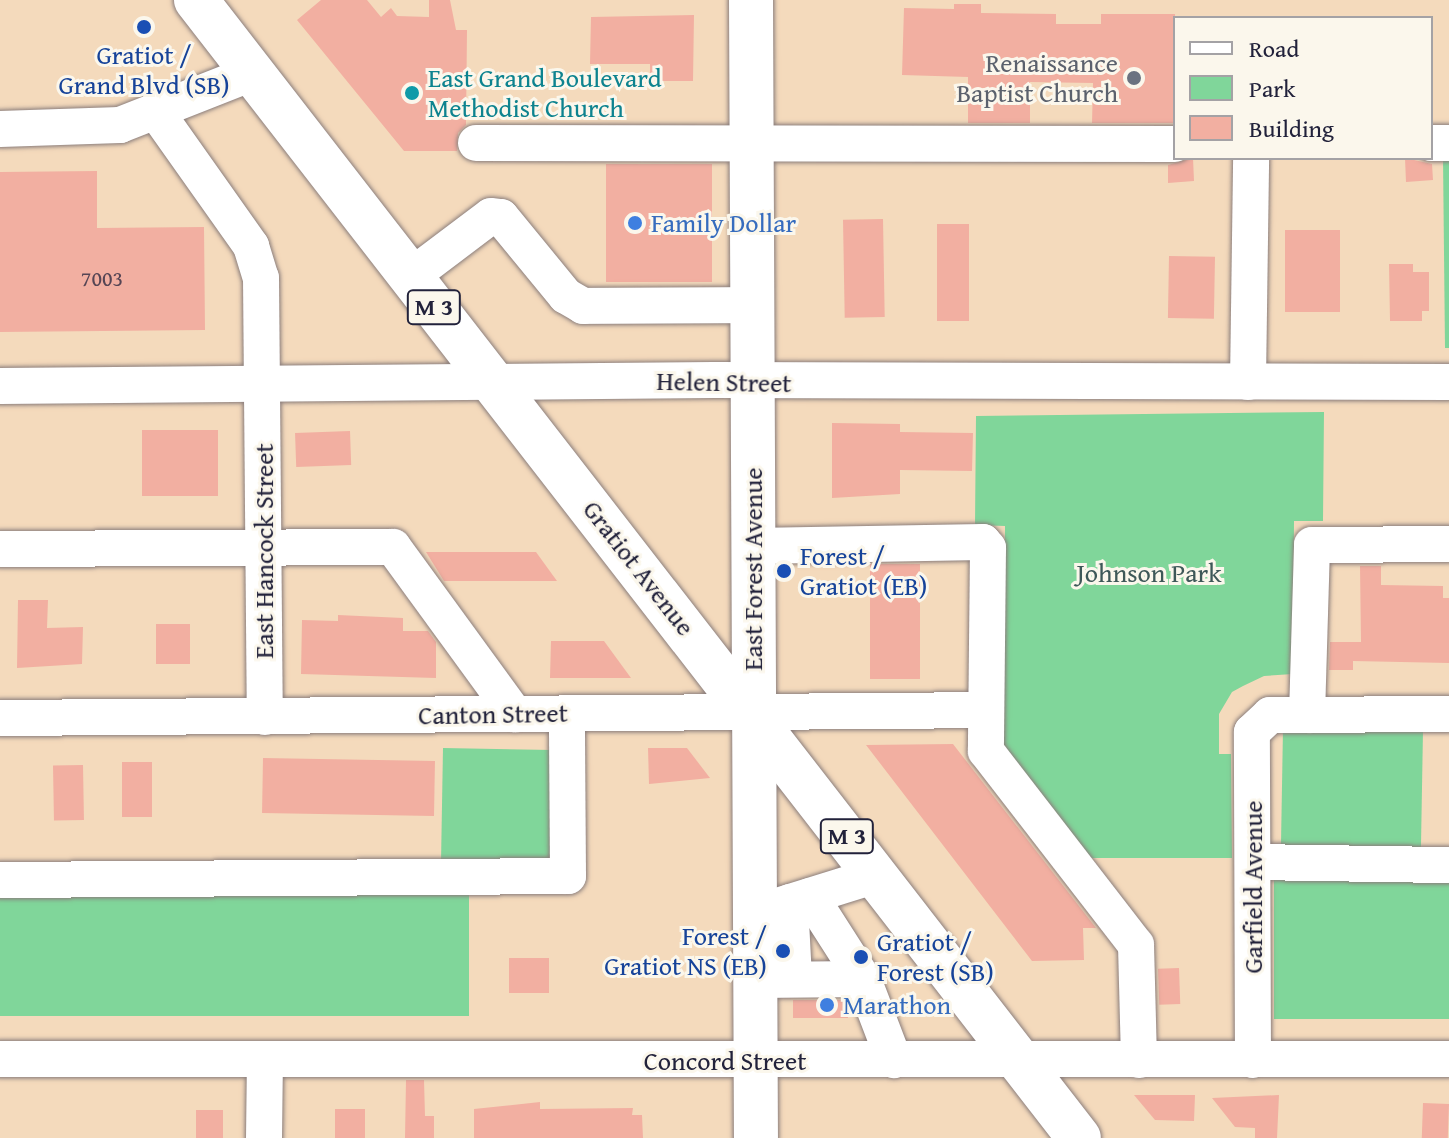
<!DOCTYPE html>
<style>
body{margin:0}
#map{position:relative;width:1449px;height:1138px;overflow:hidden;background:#f4dabc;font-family:"Gentium Book Plus",serif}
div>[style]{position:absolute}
.green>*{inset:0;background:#80d69a;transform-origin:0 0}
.building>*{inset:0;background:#f2afa1;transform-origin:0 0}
.roads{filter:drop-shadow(0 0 2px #8b7e7c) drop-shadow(0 0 2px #8b7e7c)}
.minor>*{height:36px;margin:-18px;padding:0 18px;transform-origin:18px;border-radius:18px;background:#fff}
.major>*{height:44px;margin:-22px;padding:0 22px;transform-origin:22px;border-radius:22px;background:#fff}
.dots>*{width:22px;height:22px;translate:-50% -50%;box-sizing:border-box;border:4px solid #fbf7ec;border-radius:50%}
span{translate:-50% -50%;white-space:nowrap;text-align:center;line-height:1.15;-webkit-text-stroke:6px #fbf7ec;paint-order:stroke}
.number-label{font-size:22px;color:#564554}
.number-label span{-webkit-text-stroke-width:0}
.shield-label span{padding:2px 6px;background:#fbf7ec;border:2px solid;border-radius:6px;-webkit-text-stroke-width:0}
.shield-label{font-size:24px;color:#22223b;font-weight:700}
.transit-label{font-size:26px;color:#164399}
.left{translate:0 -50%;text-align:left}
.right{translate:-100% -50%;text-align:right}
.worship-label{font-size:26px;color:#5b616d}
.culture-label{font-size:26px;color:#0d838f}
.shop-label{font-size:26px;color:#366cbe}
.street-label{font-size:26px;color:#22223b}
.park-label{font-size:26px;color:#3e5858}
.legend{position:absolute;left:1173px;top:16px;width:260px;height:144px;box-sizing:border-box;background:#fbf7ec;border:2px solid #a4a2a5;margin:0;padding:10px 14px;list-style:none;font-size:24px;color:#22223b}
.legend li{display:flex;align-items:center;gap:16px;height:40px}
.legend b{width:40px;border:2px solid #a4a2a5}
</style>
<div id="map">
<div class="green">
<i style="clip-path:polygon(1443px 157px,1449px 157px,1449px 348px,1445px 348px)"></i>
<i style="clip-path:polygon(1324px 412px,1323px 521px,1294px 521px,1293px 674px,1264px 676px,1243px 686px,1232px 692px,1219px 714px,1219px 754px,1231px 754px,1232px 858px,1081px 858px,1003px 759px,1005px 526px,975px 525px,976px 416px)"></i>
<i style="left:1283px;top:729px;width:140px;height:118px;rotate:1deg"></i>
<i style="left:443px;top:748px;width:110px;height:117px;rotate:1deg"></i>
<i style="left:1449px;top:880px;width:139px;height:175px;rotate:90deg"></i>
<i style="left:469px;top:890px;width:126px;height:469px;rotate:90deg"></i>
</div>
<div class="building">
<i style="clip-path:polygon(321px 0,367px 0,381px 17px,391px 8px,397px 16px,429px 17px,429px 0,450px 0,456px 30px,467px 30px,466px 125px,458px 133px,457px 151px,404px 151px,297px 20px)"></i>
<i style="clip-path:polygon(954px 4px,981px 4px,981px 13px,1056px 14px,1056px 24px,1101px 24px,1101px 14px,1175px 14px,1175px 123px,1092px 123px,1093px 83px,1030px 82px,1030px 123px,968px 123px,968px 77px,902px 75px,904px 8px,954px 9px)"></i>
<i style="clip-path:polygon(694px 15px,693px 81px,650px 81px,650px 64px,590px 64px,591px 17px)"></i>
<i style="clip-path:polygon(1193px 158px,1194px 181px,1168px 183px,1168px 165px)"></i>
<i style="clip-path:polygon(1405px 158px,1432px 164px,1433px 180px,1406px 182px)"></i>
<i style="left:606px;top:164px;width:106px;height:118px"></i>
<i style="clip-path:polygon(97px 171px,97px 228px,204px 227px,205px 330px,0 332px,0 172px)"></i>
<i style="left:883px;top:219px;width:98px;height:40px;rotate:89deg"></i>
<i style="left:937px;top:224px;width:32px;height:97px"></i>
<i style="left:1285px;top:230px;width:55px;height:82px"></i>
<i style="left:1169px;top:256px;width:46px;height:62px;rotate:1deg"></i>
<i style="clip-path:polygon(1389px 264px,1413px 264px,1413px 272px,1429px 272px,1429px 311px,1422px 311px,1422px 321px,1390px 321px)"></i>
<i style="clip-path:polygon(832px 423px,900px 424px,900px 432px,973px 433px,972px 471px,900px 470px,900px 494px,832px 498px)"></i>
<i style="left:142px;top:430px;width:76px;height:66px"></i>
<i style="left:350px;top:431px;width:34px;height:55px;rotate:88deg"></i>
<i style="clip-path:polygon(426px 552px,536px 552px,557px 581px,444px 581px)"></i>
<i style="left:920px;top:564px;width:115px;height:50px;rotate:90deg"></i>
<i style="clip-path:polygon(1360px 566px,1381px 566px,1381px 585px,1443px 586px,1443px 598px,1449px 598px,1449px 663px,1353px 661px,1353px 670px,1329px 670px,1330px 642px,1361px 642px)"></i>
<i style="clip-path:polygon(18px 600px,48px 600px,47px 628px,83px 627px,82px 664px,17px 668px)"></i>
<i style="clip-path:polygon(338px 615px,403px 618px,403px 631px,428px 631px,436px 642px,436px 678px,301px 674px,302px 620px,338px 621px)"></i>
<i style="left:156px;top:624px;width:34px;height:40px"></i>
<i style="clip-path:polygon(551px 641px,604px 641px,631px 678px,550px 678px)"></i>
<i style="clip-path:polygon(953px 744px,1096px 928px,1083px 928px,1084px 960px,1032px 961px,866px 745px)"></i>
<i style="clip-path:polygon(648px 748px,687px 748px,710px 778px,649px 784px)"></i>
<i style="left:263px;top:758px;width:172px;height:55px;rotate:1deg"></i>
<i style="left:122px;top:762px;width:30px;height:55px"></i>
<i style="left:83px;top:765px;width:55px;height:30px;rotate:89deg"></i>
<i style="left:509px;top:958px;width:40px;height:35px"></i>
<i style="left:1179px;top:968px;width:36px;height:21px;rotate:88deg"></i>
<i style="left:848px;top:1000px;width:18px;height:55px;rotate:90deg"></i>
<i style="clip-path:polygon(406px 1080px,424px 1080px,425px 1116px,434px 1116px,434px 1138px,405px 1138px)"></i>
<i style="clip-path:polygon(1134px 1095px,1195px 1095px,1194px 1121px,1155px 1120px)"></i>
<i style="clip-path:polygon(1279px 1095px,1277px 1138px,1255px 1138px,1255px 1128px,1235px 1127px,1212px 1098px)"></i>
<i style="clip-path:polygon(540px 1102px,540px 1109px,633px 1108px,632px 1115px,642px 1115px,643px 1138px,474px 1138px,474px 1109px)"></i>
<i style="left:1423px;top:1103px;width:26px;height:35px;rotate:2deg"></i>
<i style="left:335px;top:1109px;width:30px;height:29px"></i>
<i style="left:196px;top:1110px;width:27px;height:28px"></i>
</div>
<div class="roads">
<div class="minor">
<i style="left:157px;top:113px;width:163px;rotate:54.7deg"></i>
<i style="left:251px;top:246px;width:34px;rotate:73deg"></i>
<i style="left:261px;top:278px;width:439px;rotate:89.5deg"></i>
<i style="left:0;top:129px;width:120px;rotate:-1.9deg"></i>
<i style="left:120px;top:125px;width:142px;rotate:-21.5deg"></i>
<i style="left:476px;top:143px;width:699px;rotate:0.08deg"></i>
<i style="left:1431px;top:143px;width:18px"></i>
<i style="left:410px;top:277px;width:101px;rotate:-37deg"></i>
<i style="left:491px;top:216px;width:10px;rotate:6deg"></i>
<i style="left:501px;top:217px;width:102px;rotate:50.6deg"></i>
<i style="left:566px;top:296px;width:20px;rotate:30deg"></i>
<i style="left:583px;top:306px;width:169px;rotate:-0.3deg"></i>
<i style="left:1248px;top:382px;width:224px;rotate:-89.2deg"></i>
<i style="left:0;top:386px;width:714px;rotate:-0.48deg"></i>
<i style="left:714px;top:380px;width:735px;rotate:0.16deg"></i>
<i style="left:753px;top:546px;width:230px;rotate:-1deg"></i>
<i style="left:983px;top:542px;width:8px;rotate:50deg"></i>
<i style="left:988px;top:548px;width:203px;rotate:90.6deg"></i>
<i style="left:986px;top:751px;width:245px;rotate:52.3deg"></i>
<i style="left:1136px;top:945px;width:115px;rotate:88.5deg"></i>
<i style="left:0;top:549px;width:393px;rotate:-0.3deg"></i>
<i style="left:393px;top:547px;width:207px;rotate:53.9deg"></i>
<i style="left:1307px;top:715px;width:170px;rotate:-88.3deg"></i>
<i style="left:1312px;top:545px;width:137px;rotate:-0.4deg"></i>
<i style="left:0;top:718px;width:986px;rotate:-0.46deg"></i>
<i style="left:1253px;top:862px;width:196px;rotate:0.9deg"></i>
<i style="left:0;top:880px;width:568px;rotate:-0.4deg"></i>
<i style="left:568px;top:876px;width:163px;rotate:-90.4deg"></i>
<i style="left:810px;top:896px;width:98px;rotate:57.4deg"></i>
<i style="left:790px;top:902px;width:77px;rotate:87deg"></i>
<i style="left:755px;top:913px;width:128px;rotate:-17.3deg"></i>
<i style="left:755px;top:980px;width:108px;rotate:-0.5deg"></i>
<i style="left:863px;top:979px;width:87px;rotate:69.1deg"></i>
<i style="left:0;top:1059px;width:1449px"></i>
<i style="left:1253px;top:1060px;width:328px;rotate:-90.2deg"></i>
<i style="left:1252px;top:732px;width:25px;rotate:-43deg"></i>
<i style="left:1270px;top:715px;width:179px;rotate:-0.3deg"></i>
<i style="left:264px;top:1138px;width:78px;rotate:-89.3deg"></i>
</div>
<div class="major">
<i style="left:196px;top:0;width:1440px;rotate:52.19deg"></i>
<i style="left:751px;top:0;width:1138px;rotate:89.75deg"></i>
</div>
</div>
<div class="dots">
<i style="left:144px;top:27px;background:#1a4fb4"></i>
<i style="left:1134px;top:78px;background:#6b7280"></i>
<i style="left:412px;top:93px;background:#0f9aa8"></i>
<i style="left:635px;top:223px;background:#3f7fe0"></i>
<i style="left:784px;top:571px;background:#1a4fb4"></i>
<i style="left:783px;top:951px;background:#1a4fb4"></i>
<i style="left:861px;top:957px;background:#1a4fb4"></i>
<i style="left:827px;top:1005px;background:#3f7fe0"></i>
</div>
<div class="number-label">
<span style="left:102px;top:279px">7003</span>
</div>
<div class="shield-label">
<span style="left:434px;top:307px">M 3</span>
<span style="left:847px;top:836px">M 3</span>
</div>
<div class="transit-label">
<span style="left:144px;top:70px">Gratiot /<br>Grand Blvd (SB)</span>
<span class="left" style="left:800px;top:571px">Forest /<br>Gratiot (EB)</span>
<span class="right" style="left:767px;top:951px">Forest /<br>Gratiot NS (EB)</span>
<span class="left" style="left:877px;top:957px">Gratiot /<br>Forest (SB)</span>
</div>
<div class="worship-label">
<span class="right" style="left:1118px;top:78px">Renaissance<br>Baptist Church</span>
</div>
<div class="culture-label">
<span class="left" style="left:428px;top:93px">East Grand Boulevard<br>Methodist Church</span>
</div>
<div class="shop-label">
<span class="left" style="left:651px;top:223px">Family Dollar</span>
<span class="left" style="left:843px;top:1005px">Marathon</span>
</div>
<div class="street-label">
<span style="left:724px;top:382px;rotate:1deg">Helen Street</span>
<span style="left:264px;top:551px;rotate:-90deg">East Hancock Street</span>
<span style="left:639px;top:568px;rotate:52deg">Gratiot Avenue</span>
<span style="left:753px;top:569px;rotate:-90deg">East Forest Avenue</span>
<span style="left:493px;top:714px;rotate:-1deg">Canton Street</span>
<span style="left:1253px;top:887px;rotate:-90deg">Garfield Avenue</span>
<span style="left:725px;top:1061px">Concord Street</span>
</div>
<div class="park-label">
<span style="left:1149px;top:573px">Johnson Park</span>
</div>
<ul class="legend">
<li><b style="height:10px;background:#fff"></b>Road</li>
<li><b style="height:22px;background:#80d69a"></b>Park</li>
<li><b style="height:22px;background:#f2afa1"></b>Building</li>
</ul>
</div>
